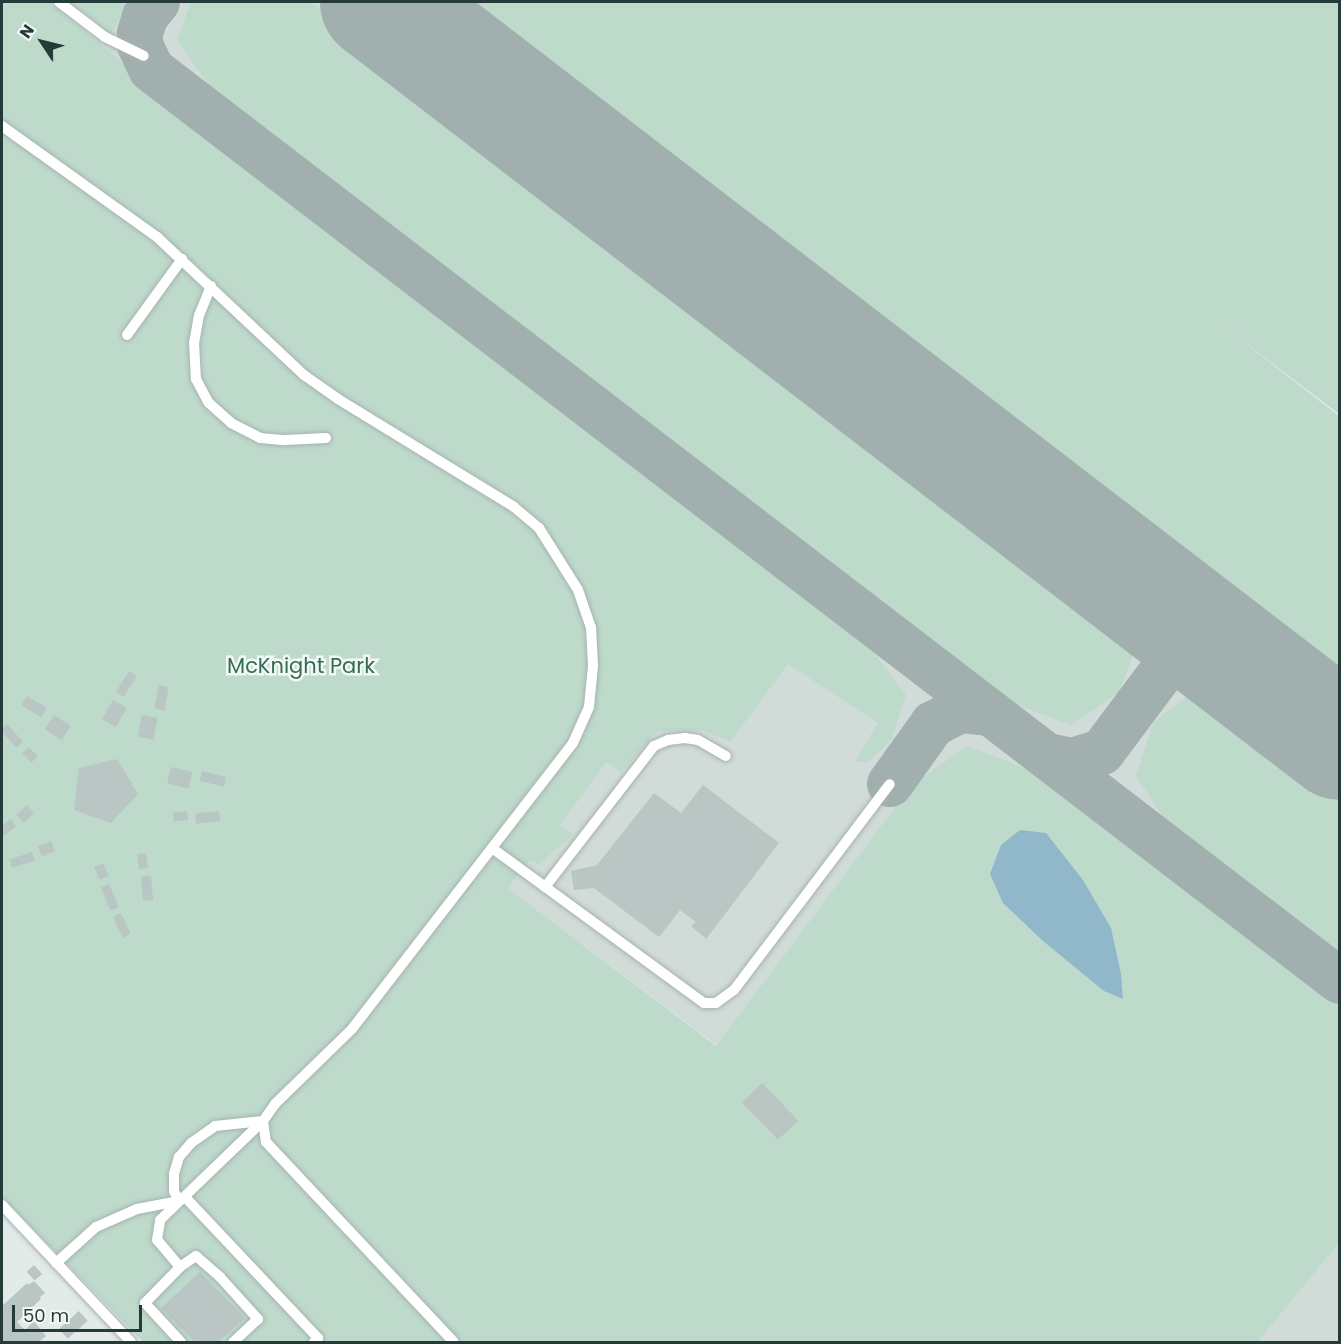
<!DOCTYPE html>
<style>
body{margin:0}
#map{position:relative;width:1341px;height:1344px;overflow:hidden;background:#e3ebe9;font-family:Poppins,sans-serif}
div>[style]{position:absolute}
.built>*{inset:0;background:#d1dbd8}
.green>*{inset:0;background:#bedacb}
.water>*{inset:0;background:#91b7cb}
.taxiway>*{height:46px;margin:-23px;padding:0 23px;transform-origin:23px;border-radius:23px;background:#a1b0ae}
.runway>*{height:118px;margin:-59px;padding:0 59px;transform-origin:59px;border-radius:59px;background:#a1b0ae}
.building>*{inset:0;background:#b9c6c3;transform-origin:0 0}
.roads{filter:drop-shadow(0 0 2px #a6b3b1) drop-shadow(0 0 2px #a6b3b1)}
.lane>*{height:10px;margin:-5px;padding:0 5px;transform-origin:5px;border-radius:5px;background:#fff}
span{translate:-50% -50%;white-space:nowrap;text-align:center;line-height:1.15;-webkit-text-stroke:5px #f3f8f7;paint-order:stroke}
.park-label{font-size:21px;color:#336d54}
.frame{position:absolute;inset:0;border:3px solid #253b39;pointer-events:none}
.north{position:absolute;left:12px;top:12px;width:60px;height:60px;-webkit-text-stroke:4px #f3f8f7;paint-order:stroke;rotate:305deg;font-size:16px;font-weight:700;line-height:24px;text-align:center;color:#253b39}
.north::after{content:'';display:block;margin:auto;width:21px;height:27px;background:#253b39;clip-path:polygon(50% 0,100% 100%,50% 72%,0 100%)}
.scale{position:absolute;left:12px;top:1305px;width:130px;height:27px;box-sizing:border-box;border:3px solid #253b39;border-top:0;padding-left:8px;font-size:18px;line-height:21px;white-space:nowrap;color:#253b39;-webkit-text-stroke:4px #f3f8f7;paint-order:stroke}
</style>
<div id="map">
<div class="built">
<i style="clip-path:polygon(2px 2px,914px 2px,1121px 246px,1339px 418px,1339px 1215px,892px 815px,717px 1046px,508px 888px,628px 727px)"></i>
<i style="clip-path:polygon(1339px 1243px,1339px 1342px,1258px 1342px)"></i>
</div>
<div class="green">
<i style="clip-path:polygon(2px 2px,48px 2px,227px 148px,856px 630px,906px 695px,892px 739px,868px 762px,854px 762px,878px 723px,788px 664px,730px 742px,702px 730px,658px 731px,621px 772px,606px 762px,560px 825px,573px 834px,539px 865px,529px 860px,508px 888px,716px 1046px,911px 786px,967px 746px,1051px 778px,1339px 998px,1339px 1243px,1258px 1342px,143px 1342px,2px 1197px)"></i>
<i style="clip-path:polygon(71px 2px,135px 2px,110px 33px)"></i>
<i style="clip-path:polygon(191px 2px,311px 2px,1140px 637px,1119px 692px,1071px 725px,993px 696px,226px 109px,177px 40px)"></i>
<i style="clip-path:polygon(441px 2px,1339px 2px,1339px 414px,1223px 326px,1339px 416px,1339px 690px)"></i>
<i style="clip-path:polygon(1202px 684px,1339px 790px,1339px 953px,1292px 916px,1334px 959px,1182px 845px,1136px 776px,1153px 723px)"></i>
</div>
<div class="water">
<i style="clip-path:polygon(1020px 830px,1046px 833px,1083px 880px,1111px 928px,1121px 974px,1123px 999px,1104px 991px,1043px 941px,1003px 903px,990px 874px,1001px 845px)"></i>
</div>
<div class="taxiway">
<i style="left:157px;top:2px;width:19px;rotate:129deg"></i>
<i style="left:145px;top:17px;width:17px;rotate:107deg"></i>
<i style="left:140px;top:33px;width:12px;rotate:90deg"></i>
<i style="left:140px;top:45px;width:26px;rotate:65deg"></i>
<i style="left:151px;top:69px;width:1498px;rotate:37.49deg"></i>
<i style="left:1155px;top:598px;width:32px;rotate:56deg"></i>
<i style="left:1173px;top:625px;width:18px;rotate:87deg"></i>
<i style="left:1174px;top:643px;width:18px;rotate:103deg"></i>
<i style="left:1047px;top:756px;width:25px;rotate:11deg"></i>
<i style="left:1072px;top:761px;width:31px;rotate:-17deg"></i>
<i style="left:1102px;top:752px;width:114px;rotate:-53.2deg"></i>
<i style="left:1170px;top:661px;width:16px;rotate:-30deg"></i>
<i style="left:1184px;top:653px;width:14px;rotate:-8deg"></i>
<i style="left:1198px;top:651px;width:19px;rotate:6deg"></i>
<i style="left:1217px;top:653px;width:17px;rotate:21deg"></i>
<i style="left:890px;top:784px;width:74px;rotate:-54.4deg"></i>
<i style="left:933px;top:724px;width:30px;rotate:-27deg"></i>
<i style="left:960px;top:710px;width:31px;rotate:6deg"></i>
</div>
<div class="runway">
<i style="left:379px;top:2px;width:1212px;rotate:37.56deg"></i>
</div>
<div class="building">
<i style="left:129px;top:671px;width:9px;height:25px;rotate:32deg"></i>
<i style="left:159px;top:685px;width:10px;height:24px;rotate:11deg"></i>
<i style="left:27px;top:696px;width:23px;height:11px;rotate:31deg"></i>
<i style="left:113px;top:700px;width:16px;height:22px;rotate:30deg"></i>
<i style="left:54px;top:715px;width:20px;height:17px;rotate:33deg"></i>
<i style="left:142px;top:715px;width:16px;height:22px;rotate:11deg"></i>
<i style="left:7px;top:724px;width:24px;height:9px;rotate:48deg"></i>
<i style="left:29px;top:747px;width:13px;height:9px;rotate:48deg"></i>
<i style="clip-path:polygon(117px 759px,138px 794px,111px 823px,74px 810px,79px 768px)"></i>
<i style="left:171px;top:767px;width:22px;height:17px;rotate:13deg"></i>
<i style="left:202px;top:771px;width:25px;height:10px;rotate:14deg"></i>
<i style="clip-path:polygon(703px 785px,779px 843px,706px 939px,691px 926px,696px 922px,680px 910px,659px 937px,594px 888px,574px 890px,571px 871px,597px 865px,654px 793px,681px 813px)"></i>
<i style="left:27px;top:805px;width:11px;height:14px;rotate:49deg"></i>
<i style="left:187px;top:811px;width:9px;height:14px;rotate:84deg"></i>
<i style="left:219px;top:811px;width:10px;height:24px;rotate:84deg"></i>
<i style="clip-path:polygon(10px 819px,16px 826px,2px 838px,2px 826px)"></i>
<i style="left:51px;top:841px;width:11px;height:14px;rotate:68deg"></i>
<i style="left:32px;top:852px;width:9px;height:24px;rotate:72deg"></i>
<i style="left:146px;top:853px;width:15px;height:9px;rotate:82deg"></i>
<i style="left:103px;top:863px;width:14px;height:10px;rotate:65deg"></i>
<i style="left:151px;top:876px;width:24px;height:10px;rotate:85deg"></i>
<i style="left:109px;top:884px;width:25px;height:9px;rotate:67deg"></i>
<i style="left:121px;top:913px;width:23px;height:9px;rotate:65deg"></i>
<i style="left:762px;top:1083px;width:52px;height:28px;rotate:46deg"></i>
<i style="left:34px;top:1265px;width:12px;height:10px;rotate:48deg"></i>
<i style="clip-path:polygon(200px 1272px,245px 1318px,218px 1342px,195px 1342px,161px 1308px)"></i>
<i style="clip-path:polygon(34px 1281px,45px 1293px,40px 1297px,41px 1299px,17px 1322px,25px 1330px,34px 1321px,46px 1336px,39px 1342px,2px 1342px,2px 1306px,27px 1283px,28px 1285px)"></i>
<i style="left:79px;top:1311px;width:13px;height:27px;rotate:48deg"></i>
</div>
<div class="roads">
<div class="lane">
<i style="left:59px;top:2px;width:58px;rotate:37.3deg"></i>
<i style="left:105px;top:37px;width:43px;rotate:26deg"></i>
<i style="left:2px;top:126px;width:191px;rotate:35.6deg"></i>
<i style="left:157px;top:237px;width:202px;rotate:43.2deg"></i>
<i style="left:304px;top:375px;width:42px;rotate:35.2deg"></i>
<i style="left:338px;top:399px;width:206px;rotate:31.5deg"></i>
<i style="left:514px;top:507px;width:33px;rotate:40deg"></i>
<i style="left:539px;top:528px;width:73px;rotate:57.8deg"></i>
<i style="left:578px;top:590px;width:39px;rotate:71deg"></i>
<i style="left:591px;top:627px;width:39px;rotate:87deg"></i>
<i style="left:593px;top:666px;width:41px;rotate:95.6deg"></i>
<i style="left:589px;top:707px;width:39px;rotate:114deg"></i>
<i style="left:573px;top:743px;width:361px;rotate:127.7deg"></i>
<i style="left:352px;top:1029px;width:107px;rotate:135.8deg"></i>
<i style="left:275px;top:1104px;width:21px;rotate:125deg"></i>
<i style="left:263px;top:1121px;width:21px;rotate:82deg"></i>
<i style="left:266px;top:1142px;width:274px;rotate:46.8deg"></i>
<i style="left:211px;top:286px;width:31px;rotate:112deg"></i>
<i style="left:199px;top:315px;width:27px;rotate:100deg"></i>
<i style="left:194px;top:342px;width:37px;rotate:87deg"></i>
<i style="left:196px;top:379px;width:27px;rotate:62deg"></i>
<i style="left:209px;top:403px;width:30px;rotate:42deg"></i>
<i style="left:231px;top:423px;width:33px;rotate:27deg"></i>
<i style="left:260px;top:438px;width:25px;rotate:5deg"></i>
<i style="left:285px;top:440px;width:41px;rotate:-2.8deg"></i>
<i style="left:127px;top:335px;width:94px;rotate:-54.1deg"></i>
<i style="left:492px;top:848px;width:263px;rotate:36.2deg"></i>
<i style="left:704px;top:1003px;width:12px"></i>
<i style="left:716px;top:1003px;width:22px;rotate:-36deg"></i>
<i style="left:734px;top:990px;width:258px;rotate:-52.9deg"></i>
<i style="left:545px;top:887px;width:178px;rotate:-52.3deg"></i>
<i style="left:654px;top:746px;width:15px;rotate:-23deg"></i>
<i style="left:668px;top:740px;width:17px;rotate:-7deg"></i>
<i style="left:685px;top:738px;width:13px;rotate:9deg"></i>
<i style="left:698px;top:740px;width:32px;rotate:30deg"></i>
<i style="left:185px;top:1197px;width:194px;rotate:46.7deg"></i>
<i style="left:318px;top:1338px;width:6px;rotate:135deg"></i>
<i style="left:2px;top:1205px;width:188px;rotate:46.7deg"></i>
<i style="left:56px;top:1263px;width:54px;rotate:-42deg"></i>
<i style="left:96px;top:1227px;width:45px;rotate:-23.7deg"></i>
<i style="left:137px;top:1209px;width:43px;rotate:-10.8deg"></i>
<i style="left:179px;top:1201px;width:11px;rotate:-117deg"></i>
<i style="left:174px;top:1191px;width:17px;rotate:-90deg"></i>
<i style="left:174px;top:1174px;width:18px;rotate:-74deg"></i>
<i style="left:179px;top:1157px;width:18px;rotate:-49deg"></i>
<i style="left:191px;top:1143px;width:29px;rotate:-35deg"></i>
<i style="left:215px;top:1126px;width:48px;rotate:-5.9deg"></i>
<i style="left:180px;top:1267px;width:35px;rotate:-130deg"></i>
<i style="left:157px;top:1240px;width:20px;rotate:-81deg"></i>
<i style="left:160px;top:1220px;width:143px;rotate:-43.9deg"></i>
<i style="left:181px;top:1342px;width:53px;rotate:-132.7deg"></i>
<i style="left:145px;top:1303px;width:50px;rotate:-45.8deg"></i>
<i style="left:180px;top:1267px;width:19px;rotate:-35deg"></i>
<i style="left:196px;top:1256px;width:32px;rotate:41deg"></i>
<i style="left:220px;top:1277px;width:57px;rotate:47.9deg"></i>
<i style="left:258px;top:1319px;width:34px;rotate:137deg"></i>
</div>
</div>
<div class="park-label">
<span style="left:301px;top:666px">McKnight Park</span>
</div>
<div class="frame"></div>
<div class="north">N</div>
<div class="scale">50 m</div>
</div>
